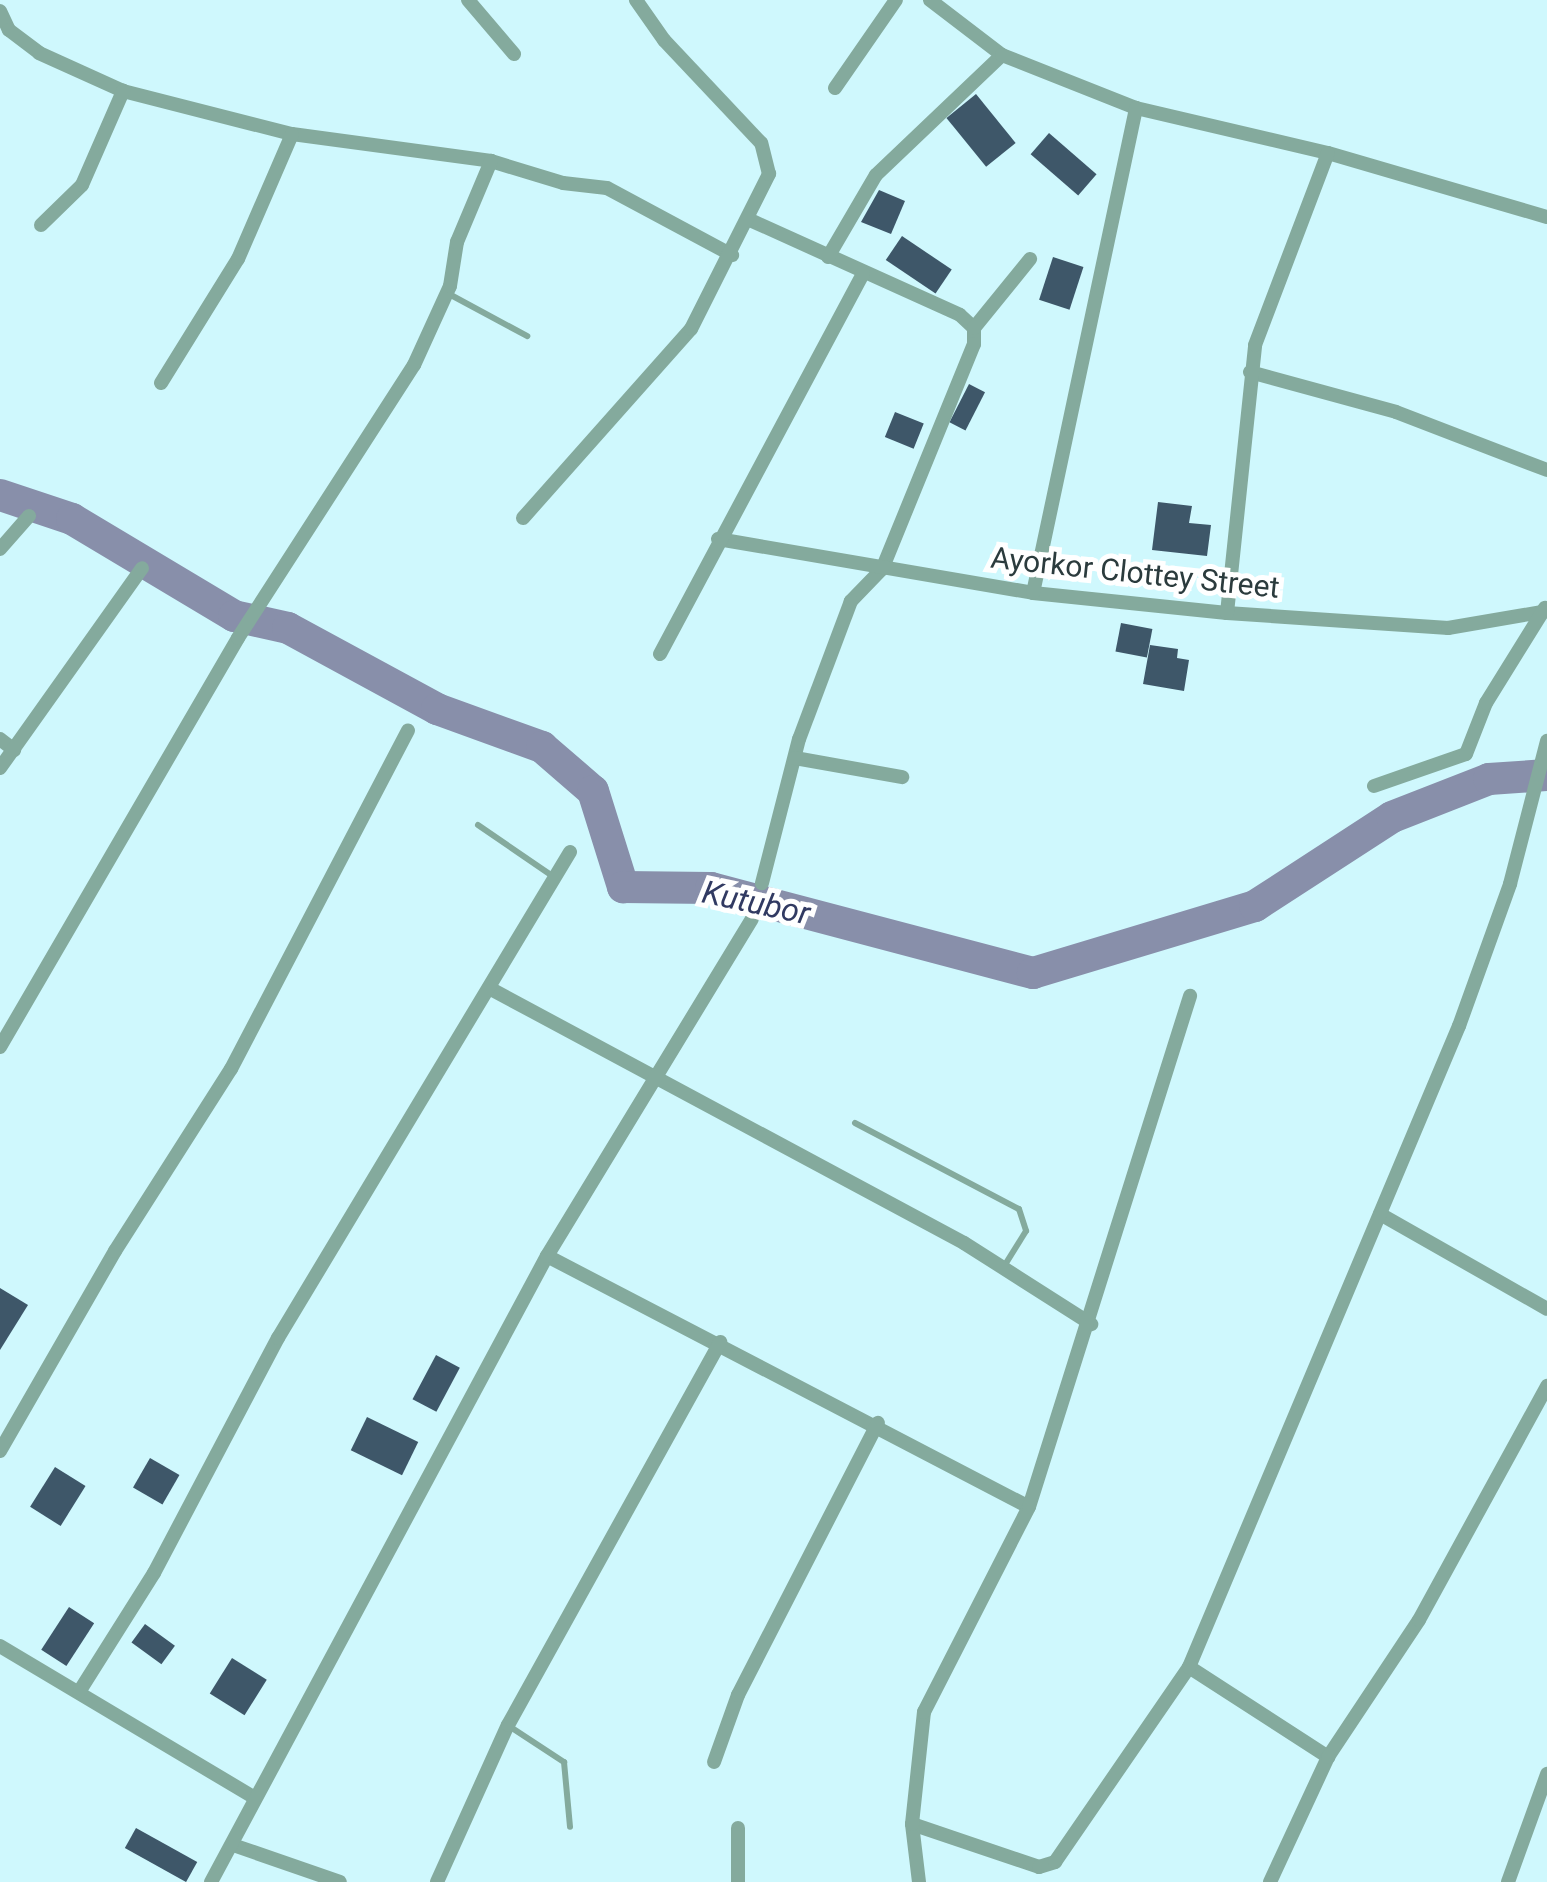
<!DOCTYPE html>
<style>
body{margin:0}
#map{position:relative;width:1547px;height:1882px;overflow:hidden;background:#cff8fd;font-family:Roboto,sans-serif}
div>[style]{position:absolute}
.river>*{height:32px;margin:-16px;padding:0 16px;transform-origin:16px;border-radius:16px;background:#888faa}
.building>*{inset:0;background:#3e5769;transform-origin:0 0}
.lane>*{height:6px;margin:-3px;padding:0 3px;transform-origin:3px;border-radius:3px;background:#84aa9d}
.street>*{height:14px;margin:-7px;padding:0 7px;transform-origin:7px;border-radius:7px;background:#84aa9d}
span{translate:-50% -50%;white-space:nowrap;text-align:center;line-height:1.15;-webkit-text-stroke:10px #fff;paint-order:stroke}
.street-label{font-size:30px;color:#2b3b3d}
.water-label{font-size:32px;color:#313a62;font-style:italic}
</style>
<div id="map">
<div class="river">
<i style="left:0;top:495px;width:76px;rotate:18.4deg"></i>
<i style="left:72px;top:519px;width:189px;rotate:30.9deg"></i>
<i style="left:234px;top:616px;width:55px;rotate:12.5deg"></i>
<i style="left:288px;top:628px;width:170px;rotate:28.5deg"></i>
<i style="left:437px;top:709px;width:112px;rotate:19.9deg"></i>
<i style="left:542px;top:747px;width:67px;rotate:40.8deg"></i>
<i style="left:593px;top:791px;width:101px;rotate:72.6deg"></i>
<i style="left:623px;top:887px;width:88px;rotate:0.7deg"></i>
<i style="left:711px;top:888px;width:333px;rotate:14.8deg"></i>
<i style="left:1033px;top:973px;width:232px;rotate:-16.8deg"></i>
<i style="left:1255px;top:906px;width:163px;rotate:-33deg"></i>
<i style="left:1392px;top:817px;width:104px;rotate:-21.4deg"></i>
<i style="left:1489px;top:779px;width:58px;rotate:-3.9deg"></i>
</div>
<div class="building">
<i style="left:976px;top:94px;width:63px;height:38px;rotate:51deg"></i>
<i style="left:1049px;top:133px;width:63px;height:28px;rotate:41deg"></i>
<i style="clip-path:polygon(879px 190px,905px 201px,891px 234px,861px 222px)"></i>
<i style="left:902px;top:236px;width:60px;height:29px;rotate:34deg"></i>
<i style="left:1053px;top:257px;width:32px;height:45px;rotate:18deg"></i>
<i style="left:969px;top:384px;width:18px;height:43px;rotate:27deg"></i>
<i style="left:895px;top:412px;width:31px;height:27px;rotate:22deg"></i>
<i style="clip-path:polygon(1158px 502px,1192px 506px,1189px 523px,1211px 525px,1207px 556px,1152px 550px)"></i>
<i style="left:1121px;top:623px;width:32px;height:29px;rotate:11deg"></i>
<i style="clip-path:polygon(1150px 645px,1178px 649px,1177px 658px,1189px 660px,1184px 691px,1143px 684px)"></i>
<i style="clip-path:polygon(0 1288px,28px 1305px,0 1350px)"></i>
<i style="left:436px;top:1355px;width:27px;height:50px;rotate:28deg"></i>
<i style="left:367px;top:1417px;width:57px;height:37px;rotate:26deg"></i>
<i style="left:150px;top:1458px;width:34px;height:34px;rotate:30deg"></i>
<i style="left:55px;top:1467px;width:36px;height:47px;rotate:32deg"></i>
<i style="left:69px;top:1607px;width:30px;height:51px;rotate:33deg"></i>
<i style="left:145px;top:1624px;width:37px;height:23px;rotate:36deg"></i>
<i style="left:232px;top:1658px;width:41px;height:42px;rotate:32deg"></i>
<i style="left:136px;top:1828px;width:70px;height:23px;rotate:29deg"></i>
</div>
<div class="lane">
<i style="left:449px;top:294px;width:89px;rotate:28.3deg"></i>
<i style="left:478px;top:825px;width:92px;rotate:34.4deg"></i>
<i style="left:855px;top:1123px;width:185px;rotate:27.7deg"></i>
<i style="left:1019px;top:1209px;width:23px;rotate:72deg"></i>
<i style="left:1026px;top:1231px;width:44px;rotate:121.9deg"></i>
<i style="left:509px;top:1726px;width:66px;rotate:33.2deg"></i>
<i style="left:564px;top:1762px;width:65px;rotate:84.7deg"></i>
</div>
<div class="street">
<i style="left:468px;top:0;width:71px;rotate:49.6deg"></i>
<i style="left:930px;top:0;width:91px;rotate:37.4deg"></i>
<i style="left:0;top:11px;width:21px;rotate:65deg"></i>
<i style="left:9px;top:30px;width:38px;rotate:37deg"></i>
<i style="left:39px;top:53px;width:92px;rotate:24.3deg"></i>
<i style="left:123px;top:91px;width:174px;rotate:14.3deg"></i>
<i style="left:292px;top:134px;width:201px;rotate:7.7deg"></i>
<i style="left:491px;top:161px;width:75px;rotate:17deg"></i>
<i style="left:563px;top:183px;width:44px;rotate:6.5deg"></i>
<i style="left:607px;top:188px;width:142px;rotate:28.2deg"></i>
<i style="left:835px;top:88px;width:107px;rotate:-55.3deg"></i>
<i style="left:750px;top:220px;width:230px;rotate:24.3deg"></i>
<i style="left:960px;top:315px;width:19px;rotate:43deg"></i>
<i style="left:974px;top:328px;width:16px;rotate:90deg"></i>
<i style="left:974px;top:344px;width:243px;rotate:112.2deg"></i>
<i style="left:882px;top:569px;width:45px;rotate:134.1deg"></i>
<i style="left:851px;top:601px;width:147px;rotate:110.6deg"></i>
<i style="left:799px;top:739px;width:149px;rotate:104.4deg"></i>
<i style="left:41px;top:225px;width:57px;rotate:-44.3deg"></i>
<i style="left:82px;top:185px;width:103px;rotate:-66.4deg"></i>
<i style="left:828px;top:257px;width:95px;rotate:-59.7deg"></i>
<i style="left:876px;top:175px;width:174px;rotate:-43.6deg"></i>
<i style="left:1002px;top:55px;width:144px;rotate:21.6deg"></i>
<i style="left:1136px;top:108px;width:197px;rotate:13.2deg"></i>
<i style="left:1328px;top:153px;width:228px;rotate:16.3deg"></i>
<i style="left:974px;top:328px;width:89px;rotate:-50.9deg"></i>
<i style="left:1250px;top:372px;width:151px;rotate:15.3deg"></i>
<i style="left:1396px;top:412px;width:162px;rotate:21deg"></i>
<i style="left:161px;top:383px;width:146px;rotate:-58.2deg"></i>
<i style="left:238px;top:259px;width:136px;rotate:-66.6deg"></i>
<i style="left:523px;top:518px;width:253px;rotate:-48.4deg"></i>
<i style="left:691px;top:329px;width:174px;rotate:-63.3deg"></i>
<i style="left:769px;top:174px;width:32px;rotate:-104deg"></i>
<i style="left:761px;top:143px;width:141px;rotate:-133.3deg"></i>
<i style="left:664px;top:40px;width:49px;rotate:-125deg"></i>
<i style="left:718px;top:539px;width:320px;rotate:9.7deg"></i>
<i style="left:1033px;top:593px;width:195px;rotate:5.9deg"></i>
<i style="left:1227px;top:613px;width:222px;rotate:3.9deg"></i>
<i style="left:1448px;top:628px;width:100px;rotate:-9.7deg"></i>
<i style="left:0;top:549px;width:44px;rotate:-48.7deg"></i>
<i style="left:1033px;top:593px;width:496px;rotate:-78deg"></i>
<i style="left:1227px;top:613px;width:269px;rotate:-84deg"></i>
<i style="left:1255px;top:345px;width:205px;rotate:-69.2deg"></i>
<i style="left:660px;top:654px;width:431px;rotate:-61.9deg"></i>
<i style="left:0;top:739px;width:18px;rotate:38deg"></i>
<i style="left:795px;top:758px;width:109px;rotate:10.1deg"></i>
<i style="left:0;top:768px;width:245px;rotate:-54.6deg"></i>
<i style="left:1374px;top:786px;width:97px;rotate:-19.2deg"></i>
<i style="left:1466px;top:754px;width:55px;rotate:-68.6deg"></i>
<i style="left:1486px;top:703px;width:112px;rotate:-58.2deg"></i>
<i style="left:489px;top:988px;width:539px;rotate:28.23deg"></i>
<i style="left:964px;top:1243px;width:151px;rotate:32.5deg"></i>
<i style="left:0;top:1047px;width:473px;rotate:-59.8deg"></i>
<i style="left:238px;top:638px;width:325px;rotate:-57.2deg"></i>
<i style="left:414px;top:365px;width:87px;rotate:-65.5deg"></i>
<i style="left:450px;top:286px;width:45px;rotate:-81deg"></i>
<i style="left:457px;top:242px;width:88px;rotate:-67.2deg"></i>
<i style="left:1380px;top:1214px;width:192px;rotate:29.6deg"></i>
<i style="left:547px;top:1256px;width:543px;rotate:27.51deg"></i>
<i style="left:0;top:1451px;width:231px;rotate:-60.1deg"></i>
<i style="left:115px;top:1251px;width:216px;rotate:-57.5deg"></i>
<i style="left:231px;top:1069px;width:382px;rotate:-62.4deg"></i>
<i style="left:0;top:1646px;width:297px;rotate:30.8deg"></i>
<i style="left:1189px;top:1667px;width:166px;rotate:32.9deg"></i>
<i style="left:79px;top:1692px;width:141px;rotate:-57.8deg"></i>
<i style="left:154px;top:1573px;width:266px;rotate:-62.2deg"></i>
<i style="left:278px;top:1338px;width:567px;rotate:-59deg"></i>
<i style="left:714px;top:1762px;width:71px;rotate:-70.3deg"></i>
<i style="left:738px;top:1695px;width:306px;rotate:-62.8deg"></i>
<i style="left:912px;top:1824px;width:134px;rotate:18.7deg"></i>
<i style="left:1039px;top:1867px;width:17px;rotate:-17deg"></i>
<i style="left:1055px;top:1862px;width:237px;rotate:-55.5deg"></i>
<i style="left:1189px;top:1667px;width:696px;rotate:-67.16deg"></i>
<i style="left:1459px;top:1026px;width:151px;rotate:-70.2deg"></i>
<i style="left:1510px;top:884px;width:148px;rotate:-75.5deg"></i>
<i style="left:738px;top:1828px;width:54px;rotate:90deg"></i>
<i style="left:233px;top:1845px;width:113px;rotate:19.1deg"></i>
<i style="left:211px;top:1882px;width:710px;rotate:-61.78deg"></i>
<i style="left:547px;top:1256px;width:394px;rotate:-58.7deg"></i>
<i style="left:437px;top:1882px;width:172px;rotate:-65.7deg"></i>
<i style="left:508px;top:1725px;width:438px;rotate:-61deg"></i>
<i style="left:919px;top:1882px;width:58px;rotate:-96.9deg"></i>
<i style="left:912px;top:1824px;width:113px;rotate:-83.9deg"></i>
<i style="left:924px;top:1712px;width:230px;rotate:-62.9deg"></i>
<i style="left:1029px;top:1507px;width:536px;rotate:-72.51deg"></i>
<i style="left:1270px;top:1882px;width:138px;rotate:-65.1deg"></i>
<i style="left:1328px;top:1757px;width:164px;rotate:-56.4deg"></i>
<i style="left:1419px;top:1620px;width:267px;rotate:-61.3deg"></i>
<i style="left:1508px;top:1882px;width:115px;rotate:-70.1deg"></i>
</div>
<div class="street-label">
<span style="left:1135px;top:573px;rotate:6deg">Ayorkor Clottey Street</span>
</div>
<div class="water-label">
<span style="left:756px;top:903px;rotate:12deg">Kutubor</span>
</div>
</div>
